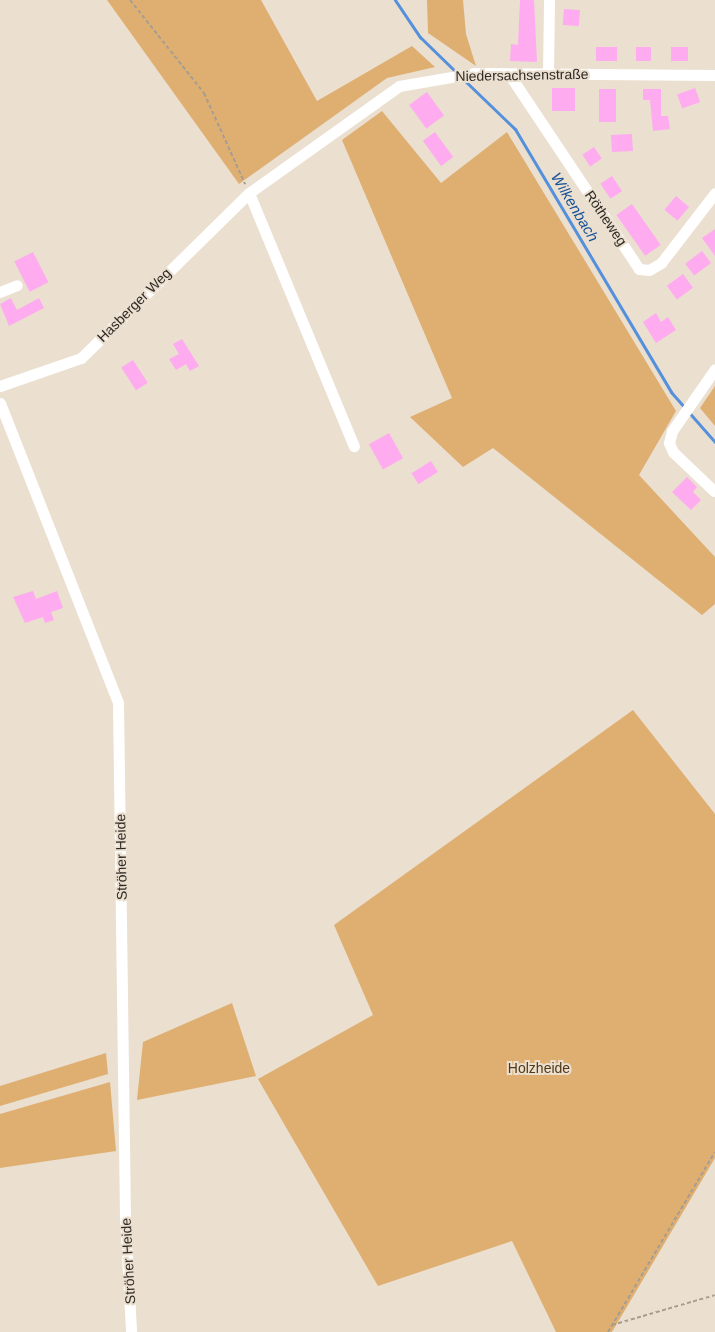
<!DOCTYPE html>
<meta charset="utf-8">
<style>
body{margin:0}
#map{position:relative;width:715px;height:1332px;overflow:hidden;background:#ebdfd0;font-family:Arial,sans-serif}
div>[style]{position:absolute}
.green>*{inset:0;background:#dfaf72}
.stream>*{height:3px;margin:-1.5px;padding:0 1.5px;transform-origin:1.5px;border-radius:1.5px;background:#5490db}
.building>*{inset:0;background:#feabf0;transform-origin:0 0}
.path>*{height:2px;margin-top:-1px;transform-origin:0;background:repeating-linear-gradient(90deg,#a69d91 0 4px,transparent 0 6.5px)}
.minor>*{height:11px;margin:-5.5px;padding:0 5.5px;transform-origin:5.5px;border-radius:5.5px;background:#fff}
span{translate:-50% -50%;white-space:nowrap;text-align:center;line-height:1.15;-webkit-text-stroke:4px #ebdfd0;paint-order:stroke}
.street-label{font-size:14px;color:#2f2a24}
.park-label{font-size:14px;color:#523813}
.water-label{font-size:15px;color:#175297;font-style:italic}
</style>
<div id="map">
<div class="green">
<i style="clip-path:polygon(107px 0,261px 0,317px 101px,412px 46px,435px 67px,387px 78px,239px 184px)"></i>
<i style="clip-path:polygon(427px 0,463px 0,466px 34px,476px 66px,428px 33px)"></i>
<i style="clip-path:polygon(382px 111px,441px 183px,507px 132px,676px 411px,639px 475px,715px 557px,715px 604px,702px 615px,493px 448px,463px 467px,410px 417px,452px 398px,342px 140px)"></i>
<i style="clip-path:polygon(715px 386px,715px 426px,700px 408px)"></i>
<i style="clip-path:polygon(633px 710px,715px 814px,715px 1158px,612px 1332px,556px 1332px,512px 1241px,378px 1286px,258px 1079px,373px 1015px,334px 925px)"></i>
<i style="clip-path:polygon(232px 1003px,256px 1076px,137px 1100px,143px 1042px)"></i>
<i style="clip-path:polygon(106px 1053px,108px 1074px,0 1106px,0 1086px)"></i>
<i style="clip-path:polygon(110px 1082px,116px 1151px,0 1168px,0 1114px)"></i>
</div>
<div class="stream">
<i style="left:395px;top:0;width:45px;rotate:56deg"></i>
<i style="left:420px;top:37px;width:52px;rotate:44.2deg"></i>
<i style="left:462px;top:78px;width:74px;rotate:43.9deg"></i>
<i style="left:515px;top:129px;width:306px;rotate:59.3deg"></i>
<i style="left:671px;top:392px;width:67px;rotate:48.7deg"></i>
</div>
<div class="building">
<i style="clip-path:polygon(520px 0,534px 0,537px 62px,510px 61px,511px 44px,518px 45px)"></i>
<i style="left:564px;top:9px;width:16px;height:16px;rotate:4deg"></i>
<i style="left:596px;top:47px;width:21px;height:14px"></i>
<i style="left:636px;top:47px;width:15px;height:14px"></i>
<i style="left:671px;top:47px;width:17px;height:14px"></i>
<i style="left:552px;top:88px;width:23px;height:23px"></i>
<i style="left:695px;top:88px;width:15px;height:19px;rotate:70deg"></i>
<i style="left:599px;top:89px;width:17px;height:33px"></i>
<i style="clip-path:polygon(643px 89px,661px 89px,661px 116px,668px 116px,670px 129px,653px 131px,650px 100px,643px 100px)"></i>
<i style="left:427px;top:92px;width:29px;height:22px;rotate:54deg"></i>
<i style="left:435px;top:132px;width:31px;height:15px;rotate:54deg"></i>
<i style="left:632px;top:134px;width:17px;height:21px;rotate:87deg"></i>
<i style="left:594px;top:147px;width:14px;height:14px;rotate:56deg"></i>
<i style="left:612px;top:176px;width:18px;height:14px;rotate:56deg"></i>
<i style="left:676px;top:196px;width:17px;height:18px;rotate:40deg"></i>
<i style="left:632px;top:204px;width:50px;height:19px;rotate:55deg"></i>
<i style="clip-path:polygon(715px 229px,715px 256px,702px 238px)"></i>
<i style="left:702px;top:251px;width:15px;height:21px;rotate:53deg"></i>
<i style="left:33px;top:252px;width:34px;height:21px;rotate:63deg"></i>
<i style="left:683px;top:274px;width:17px;height:20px;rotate:54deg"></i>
<i style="clip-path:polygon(11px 298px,17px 310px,39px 298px,44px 308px,9px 326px,0 304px)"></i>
<i style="clip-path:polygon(656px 313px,661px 322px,668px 317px,676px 330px,656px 343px,643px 322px)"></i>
<i style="clip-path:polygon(182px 339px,199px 366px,190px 371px,186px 364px,176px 370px,169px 359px,179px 354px,173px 344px)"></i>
<i style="left:133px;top:360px;width:27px;height:14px;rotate:57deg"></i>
<i style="left:389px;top:433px;width:29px;height:23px;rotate:61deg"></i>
<i style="left:431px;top:461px;width:13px;height:23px;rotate:58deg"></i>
<i style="clip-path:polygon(687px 477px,697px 487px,693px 492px,701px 500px,691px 510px,672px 492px)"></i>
<i style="clip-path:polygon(33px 591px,36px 599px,57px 591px,63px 608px,51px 612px,54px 620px,45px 623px,43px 617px,25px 623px,13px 597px)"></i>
</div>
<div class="path">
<i style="left:130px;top:0;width:119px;rotate:51.5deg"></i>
<i style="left:204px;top:93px;width:100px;rotate:65.7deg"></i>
<i style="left:612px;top:1325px;width:107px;rotate:-16.2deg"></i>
<i style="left:608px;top:1332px;width:209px;rotate:-59.3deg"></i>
</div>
<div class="minor">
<i style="left:548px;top:73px;width:73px;rotate:-89.2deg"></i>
<i style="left:509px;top:74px;width:234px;rotate:56.3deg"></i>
<i style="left:639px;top:269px;width:10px;rotate:6deg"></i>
<i style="left:649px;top:270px;width:14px;rotate:-30deg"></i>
<i style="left:661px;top:263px;width:88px;rotate:-52.4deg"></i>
<i style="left:249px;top:193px;width:274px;rotate:67.5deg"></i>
<i style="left:0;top:292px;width:18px;rotate:-22deg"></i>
<i style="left:0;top:386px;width:86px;rotate:-19.1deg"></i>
<i style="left:81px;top:358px;width:235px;rotate:-44.5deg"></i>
<i style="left:249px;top:193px;width:184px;rotate:-35.5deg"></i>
<i style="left:399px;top:86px;width:76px;rotate:-9.8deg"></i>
<i style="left:474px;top:73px;width:241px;rotate:0.5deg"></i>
<i style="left:0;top:403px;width:322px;rotate:68.5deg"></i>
<i style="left:118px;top:703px;width:513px;rotate:89.22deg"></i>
<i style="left:125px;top:1216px;width:116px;rotate:87deg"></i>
<i style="left:714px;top:491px;width:57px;rotate:-136.4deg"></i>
<i style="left:673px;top:452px;width:10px;rotate:-114deg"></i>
<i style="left:669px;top:443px;width:12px;rotate:-76deg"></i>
<i style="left:672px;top:431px;width:75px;rotate:-55.3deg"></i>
</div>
<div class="street-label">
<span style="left:522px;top:75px;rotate:-1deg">Niedersachsenstraße</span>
<span style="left:606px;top:218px;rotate:56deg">Rötheweg</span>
<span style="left:134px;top:305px;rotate:-45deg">Hasberger Weg</span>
<span style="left:121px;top:857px;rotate:-91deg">Ströher Heide</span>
<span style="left:128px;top:1261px;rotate:-93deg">Ströher Heide</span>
</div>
<div class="park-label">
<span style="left:539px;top:1068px">Holzheide</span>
</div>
<div class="water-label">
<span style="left:575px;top:207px;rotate:59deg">Wilkenbach</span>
</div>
</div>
